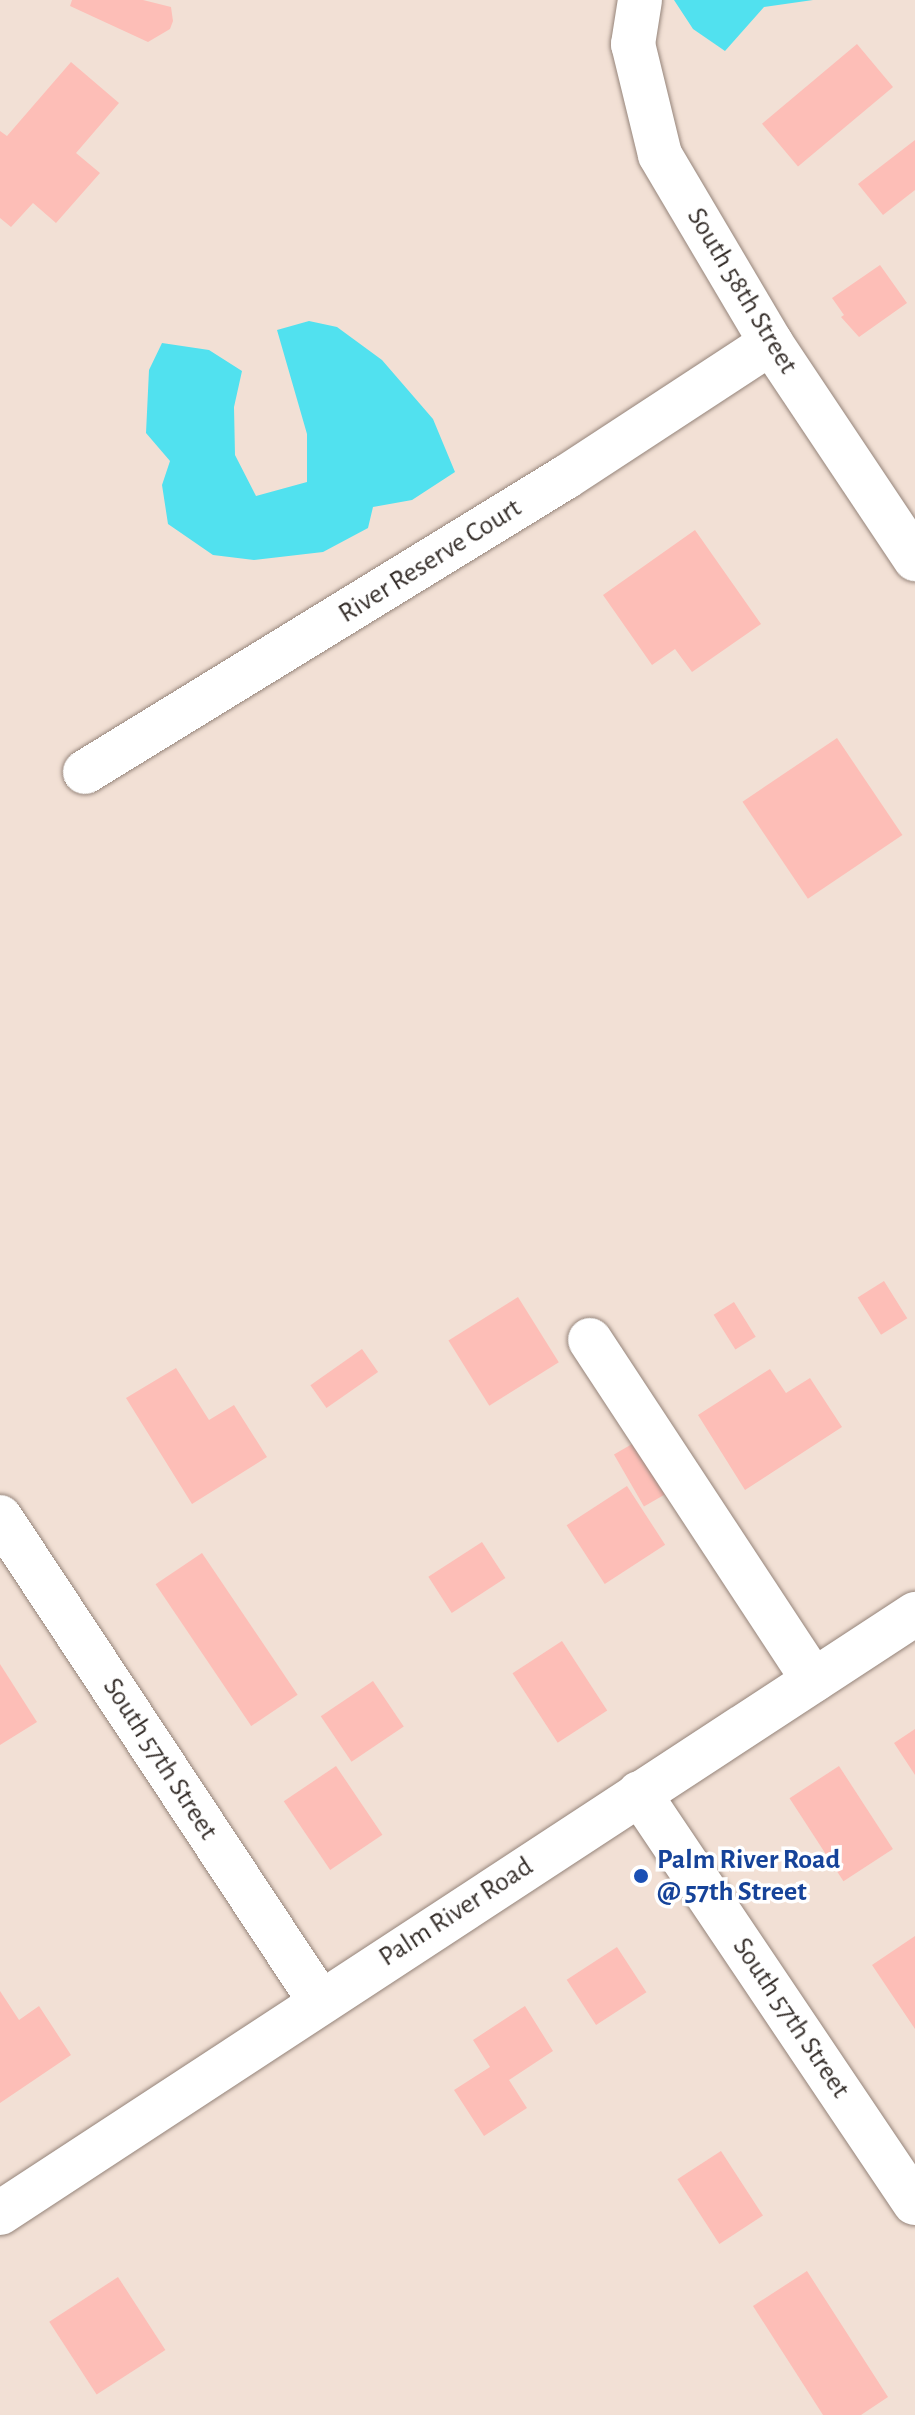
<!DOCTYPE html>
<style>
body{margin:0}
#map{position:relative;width:915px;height:2415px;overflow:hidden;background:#f2e0d5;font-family:"Alegreya Sans",sans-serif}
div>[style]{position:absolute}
.water>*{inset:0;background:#51e1ef}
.building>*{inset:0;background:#fdbeb7;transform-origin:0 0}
.roads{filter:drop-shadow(0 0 2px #95847a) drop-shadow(0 0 2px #95847a)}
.minor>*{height:44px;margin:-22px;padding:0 22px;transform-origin:22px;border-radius:22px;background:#fff}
.dots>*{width:22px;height:22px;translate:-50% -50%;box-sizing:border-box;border:4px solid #fff;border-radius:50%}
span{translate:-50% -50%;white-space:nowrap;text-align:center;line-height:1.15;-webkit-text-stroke:7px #fff;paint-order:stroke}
.street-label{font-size:28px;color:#37302c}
.transit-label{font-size:28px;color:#164399;font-weight:700}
.left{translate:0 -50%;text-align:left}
</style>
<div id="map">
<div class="water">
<i style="clip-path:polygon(674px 0,813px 0,764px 7px,725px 51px,693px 29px)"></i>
<i style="clip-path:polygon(309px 321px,337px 327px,382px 360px,433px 419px,455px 472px,412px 500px,373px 507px,368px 528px,323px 552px,254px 560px,213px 555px,168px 524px,162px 485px,170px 461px,146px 433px,149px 370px,162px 343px,209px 350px,242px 371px,234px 407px,235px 455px,256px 496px,307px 482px,307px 434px,277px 330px)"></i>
</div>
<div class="building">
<i style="clip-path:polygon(72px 0,143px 0,171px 7px,173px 21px,170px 29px,148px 42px,70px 6px)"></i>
<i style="left:857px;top:44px;width:56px;height:124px;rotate:50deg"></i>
<i style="clip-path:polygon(71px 62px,119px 103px,76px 153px,100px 173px,56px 223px,33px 203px,11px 227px,0 218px,0 131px,7px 136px)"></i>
<i style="clip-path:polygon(915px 140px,915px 190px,883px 215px,858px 184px)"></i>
<i style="clip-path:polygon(880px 265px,907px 303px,859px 337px,841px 317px,844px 315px,832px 298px)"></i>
<i style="clip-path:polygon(695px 530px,761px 624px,692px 672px,675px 649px,652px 665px,603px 595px)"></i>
<i style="left:837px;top:738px;width:117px;height:114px;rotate:56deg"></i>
<i style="left:884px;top:1281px;width:44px;height:31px;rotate:58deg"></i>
<i style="left:518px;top:1297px;width:77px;height:82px;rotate:58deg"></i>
<i style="left:734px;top:1302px;width:41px;height:24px;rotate:58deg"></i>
<i style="left:362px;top:1349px;width:28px;height:63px;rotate:55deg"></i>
<i style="clip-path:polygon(176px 1368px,209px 1420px,234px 1405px,267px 1457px,192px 1504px,126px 1398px)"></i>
<i style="clip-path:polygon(770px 1369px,786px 1393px,810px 1378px,842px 1427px,745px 1490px,698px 1415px)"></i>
<i style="left:646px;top:1436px;width:60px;height:37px;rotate:60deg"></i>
<i style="left:627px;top:1486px;width:70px;height:72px;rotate:57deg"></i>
<i style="left:482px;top:1542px;width:43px;height:64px;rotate:57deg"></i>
<i style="left:202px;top:1553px;width:171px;height:56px;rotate:56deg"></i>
<i style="left:562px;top:1641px;width:83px;height:59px;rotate:57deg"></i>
<i style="clip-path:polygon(0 1664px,37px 1722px,0 1745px)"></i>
<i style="left:373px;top:1681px;width:55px;height:63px;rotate:56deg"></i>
<i style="clip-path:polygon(915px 1729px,915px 1775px,894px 1743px)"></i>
<i style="left:336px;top:1766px;width:83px;height:63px;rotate:56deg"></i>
<i style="left:839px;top:1766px;width:99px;height:59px;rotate:57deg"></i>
<i style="clip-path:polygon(915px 1936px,915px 2029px,872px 1965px)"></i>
<i style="left:617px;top:1947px;width:54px;height:60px;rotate:57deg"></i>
<i style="clip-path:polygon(0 1991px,19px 2020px,39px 2006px,71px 2055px,0 2103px)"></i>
<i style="clip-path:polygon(525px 2006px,553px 2051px,509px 2080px,527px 2108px,484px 2136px,454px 2090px,490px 2067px,473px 2040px)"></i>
<i style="left:721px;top:2151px;width:77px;height:52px;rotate:57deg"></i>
<i style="clip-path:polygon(807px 2271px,888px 2397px,861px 2415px,823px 2415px,753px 2306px)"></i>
<i style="left:118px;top:2277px;width:87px;height:82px;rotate:57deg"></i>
</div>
<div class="roads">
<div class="minor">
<i style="left:640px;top:0;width:45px;rotate:99deg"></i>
<i style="left:633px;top:44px;width:114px;rotate:76.3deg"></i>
<i style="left:660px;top:155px;width:218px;rotate:59.4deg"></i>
<i style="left:771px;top:343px;width:260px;rotate:56.3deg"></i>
<i style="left:85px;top:772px;width:564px;rotate:-31.52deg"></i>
<i style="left:566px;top:477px;width:245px;rotate:-33.2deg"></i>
<i style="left:590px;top:1340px;width:407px;rotate:56.7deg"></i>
<i style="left:0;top:1517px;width:579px;rotate:56.56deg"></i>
<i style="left:639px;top:1793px;width:494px;rotate:56.1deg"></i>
<i style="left:0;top:2213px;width:1094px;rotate:-33.21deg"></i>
</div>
</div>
<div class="dots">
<i style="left:641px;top:1876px;background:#1a4fb4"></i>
</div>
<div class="street-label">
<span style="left:742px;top:291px;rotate:59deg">South 58th Street</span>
<span style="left:430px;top:561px;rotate:-32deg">River Reserve Court</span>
<span style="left:160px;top:1759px;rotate:57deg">South 57th Street</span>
<span style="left:456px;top:1912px;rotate:-33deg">Palm River Road</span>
<span style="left:791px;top:2018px;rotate:56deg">South 57th Street</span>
</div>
<div class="transit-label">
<span class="left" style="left:657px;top:1876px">Palm River Road<br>@ 57th Street</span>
</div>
</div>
